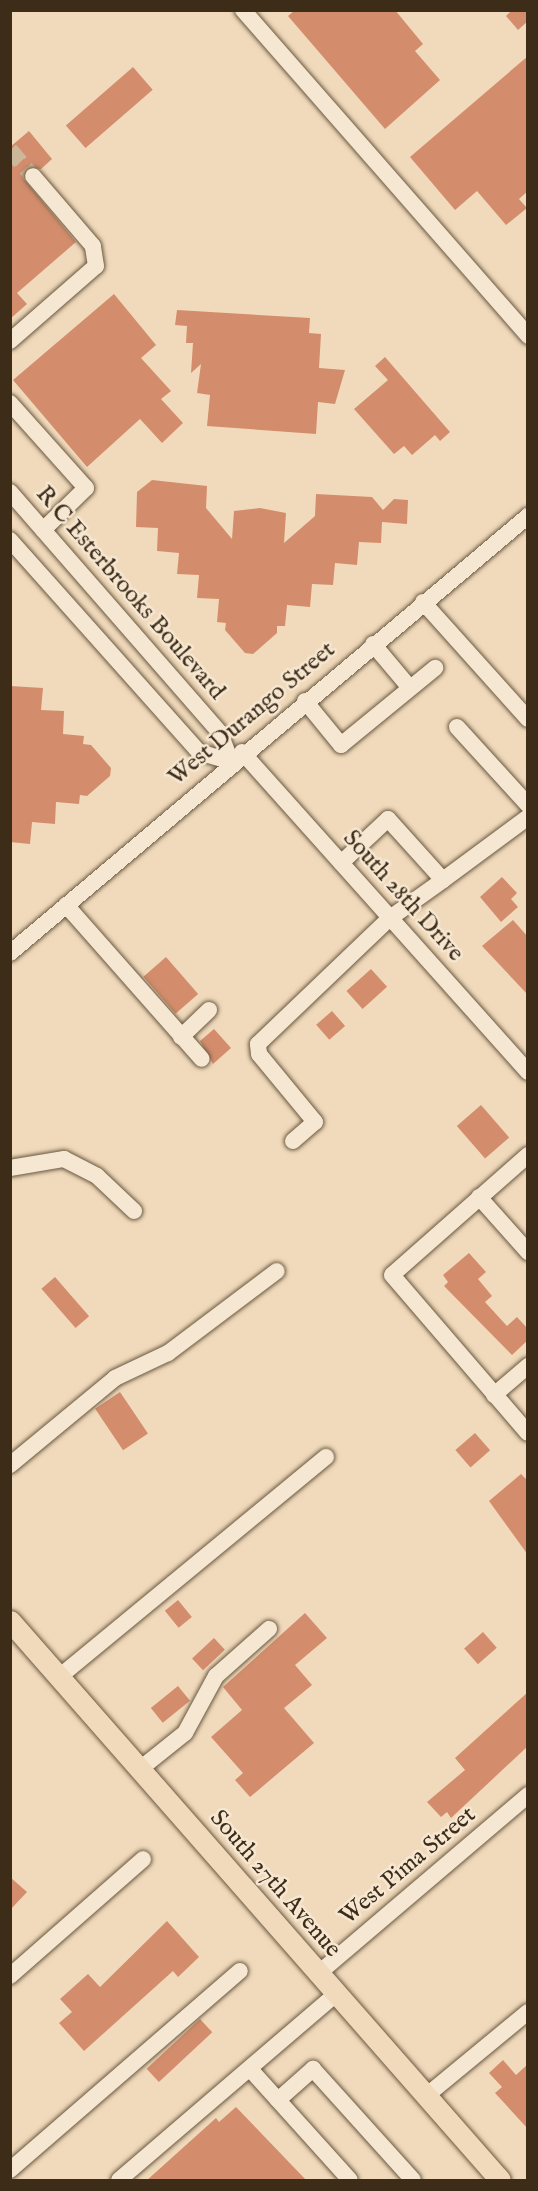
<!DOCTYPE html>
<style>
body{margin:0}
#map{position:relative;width:538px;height:2191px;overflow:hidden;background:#f1dabb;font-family:"IM FELL English",serif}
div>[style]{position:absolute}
.building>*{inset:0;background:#d38d6c;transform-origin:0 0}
.minor-tunnel>*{height:16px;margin-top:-8px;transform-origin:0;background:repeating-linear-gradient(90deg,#cdb79a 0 16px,transparent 0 24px)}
.roads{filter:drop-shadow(0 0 2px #695841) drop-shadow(0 0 2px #695841)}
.minor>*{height:16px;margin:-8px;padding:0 8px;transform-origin:8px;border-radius:8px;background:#f6e7d3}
.major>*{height:21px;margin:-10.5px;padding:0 10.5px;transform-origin:10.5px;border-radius:10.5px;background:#f1dabb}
span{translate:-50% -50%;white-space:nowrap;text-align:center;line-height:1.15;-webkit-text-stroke:5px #f6e7d3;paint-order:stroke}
.street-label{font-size:24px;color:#3c2c18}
.frame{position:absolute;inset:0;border:12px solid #3c2c18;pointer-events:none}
</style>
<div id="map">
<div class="building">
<i style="clip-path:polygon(295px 10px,395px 10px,423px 44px,415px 51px,440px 80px,385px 129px,288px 16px)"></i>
<i style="clip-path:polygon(512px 10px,528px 10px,528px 21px,518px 30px,506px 16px)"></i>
<i style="clip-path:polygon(528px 56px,528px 191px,519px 199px,527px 208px,506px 225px,477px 191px,455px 210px,410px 157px)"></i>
<i style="left:133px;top:67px;width:30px;height:89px;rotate:49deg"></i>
<i style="clip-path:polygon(29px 131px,52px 159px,41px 169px,27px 168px,23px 178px,76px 242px,17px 293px,27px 304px,10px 319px,10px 147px)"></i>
<i style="clip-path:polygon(114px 294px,156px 345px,141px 358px,171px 391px,161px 399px,183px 423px,162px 443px,140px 419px,87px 467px,13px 380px)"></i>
<i style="clip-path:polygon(177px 310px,310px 318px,309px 333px,321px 334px,319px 368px,345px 370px,335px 404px,318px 402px,316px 434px,207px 426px,210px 395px,197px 393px,201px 364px,191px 373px,193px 343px,186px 343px,187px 326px,175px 325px)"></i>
<i style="clip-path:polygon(385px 357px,450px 432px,440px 441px,435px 435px,412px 455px,404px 446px,394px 454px,354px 409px,388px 380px,375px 366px)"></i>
<i style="clip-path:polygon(152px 480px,207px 486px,206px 508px,232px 539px,234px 511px,260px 508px,286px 513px,284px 543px,315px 516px,316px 494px,372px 497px,383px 510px,394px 499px,408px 500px,407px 524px,382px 522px,381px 543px,359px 542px,357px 565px,335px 563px,333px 585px,312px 584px,310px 607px,287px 605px,285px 626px,277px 626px,277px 633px,253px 654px,245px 653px,225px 630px,226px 623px,217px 622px,219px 599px,197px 598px,199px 575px,177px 574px,179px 553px,157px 551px,158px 528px,136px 527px,137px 492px)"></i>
<i style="clip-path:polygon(10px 686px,43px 688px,41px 710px,64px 711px,63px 734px,84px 736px,83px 744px,91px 745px,111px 768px,110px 776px,87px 796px,80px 795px,79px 804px,56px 802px,55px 824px,32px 822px,30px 844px,10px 842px)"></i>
<i style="clip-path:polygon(502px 877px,517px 893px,511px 899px,518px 907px,501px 922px,480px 897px)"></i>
<i style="clip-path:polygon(513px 920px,528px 937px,528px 995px,482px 946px)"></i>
<i style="left:166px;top:957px;width:49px;height:30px;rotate:49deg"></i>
<i style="left:371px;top:969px;width:24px;height:33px;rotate:48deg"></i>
<i style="left:332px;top:1011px;width:20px;height:21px;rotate:49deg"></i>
<i style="clip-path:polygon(214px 1029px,231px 1048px,213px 1064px,200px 1041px)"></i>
<i style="left:481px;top:1105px;width:43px;height:32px;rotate:49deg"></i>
<i style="clip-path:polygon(469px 1253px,486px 1272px,478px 1279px,492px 1296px,485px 1302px,507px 1326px,517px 1317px,528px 1329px,528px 1340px,512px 1355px,444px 1286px,448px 1282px,443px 1275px)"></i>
<i style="left:55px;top:1277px;width:52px;height:18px;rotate:49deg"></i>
<i style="left:120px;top:1392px;width:50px;height:30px;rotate:56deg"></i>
<i style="left:475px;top:1433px;width:23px;height:26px;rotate:49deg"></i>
<i style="clip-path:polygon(521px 1474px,528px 1481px,528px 1555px,489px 1501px)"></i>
<i style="left:178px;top:1600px;width:22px;height:17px;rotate:51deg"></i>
<i style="clip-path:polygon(305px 1613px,327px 1638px,295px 1665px,312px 1685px,284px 1708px,314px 1743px,250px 1797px,235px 1780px,243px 1773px,211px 1737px,242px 1710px,223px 1687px)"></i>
<i style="left:483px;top:1632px;width:21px;height:25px;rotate:49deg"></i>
<i style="left:214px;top:1638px;width:16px;height:30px;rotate:47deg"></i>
<i style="left:178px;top:1686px;width:19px;height:35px;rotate:51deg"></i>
<i style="clip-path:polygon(528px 1692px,528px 1746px,451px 1818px,447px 1812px,441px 1817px,427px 1802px,465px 1770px,455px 1758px)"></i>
<i style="clip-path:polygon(10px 1877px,27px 1892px,10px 1910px)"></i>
<i style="clip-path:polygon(167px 1921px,199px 1957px,178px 1977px,173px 1971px,84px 2051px,59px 2023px,72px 2012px,60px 1999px,88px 1974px,100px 1987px)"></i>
<i style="left:200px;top:2019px;width:18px;height:73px;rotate:47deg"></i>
<i style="clip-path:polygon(503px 2060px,516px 2075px,528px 2064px,528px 2129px,495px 2093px,502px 2087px,489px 2073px)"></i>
<i style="clip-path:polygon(236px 2107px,307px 2181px,146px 2181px,216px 2118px,219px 2122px)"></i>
</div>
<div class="minor-tunnel">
<i style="left:10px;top:150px;width:35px;rotate:49deg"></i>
</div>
<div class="roads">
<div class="minor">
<i style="left:243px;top:10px;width:433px;rotate:48.8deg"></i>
<i style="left:10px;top:341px;width:114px;rotate:-41.1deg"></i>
<i style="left:96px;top:266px;width:20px;rotate:-99deg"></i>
<i style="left:93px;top:246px;width:92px;rotate:-130.6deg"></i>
<i style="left:10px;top:403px;width:114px;rotate:48.2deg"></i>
<i style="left:86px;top:488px;width:60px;rotate:135.7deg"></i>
<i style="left:10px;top:492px;width:320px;rotate:48.9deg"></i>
<i style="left:220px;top:733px;width:31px;rotate:69deg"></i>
<i style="left:10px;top:540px;width:284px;rotate:48.3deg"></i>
<i style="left:199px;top:752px;width:34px;rotate:17deg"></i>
<i style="left:423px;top:602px;width:157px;rotate:48.1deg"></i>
<i style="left:373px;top:644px;width:57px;rotate:49.9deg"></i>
<i style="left:305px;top:701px;width:57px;rotate:50.7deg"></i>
<i style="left:341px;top:745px;width:122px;rotate:-39.3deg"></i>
<i style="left:457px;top:727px;width:105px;rotate:47.7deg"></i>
<i style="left:242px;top:752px;width:429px;rotate:48.2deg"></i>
<i style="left:443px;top:880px;width:106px;rotate:-36.5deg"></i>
<i style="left:66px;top:905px;width:205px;rotate:48.6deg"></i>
<i style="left:10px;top:953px;width:678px;rotate:-40.15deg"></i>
<i style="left:181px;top:1037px;width:39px;rotate:-44deg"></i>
<i style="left:293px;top:1141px;width:29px;rotate:-41deg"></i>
<i style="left:315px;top:1122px;width:88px;rotate:-129.5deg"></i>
<i style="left:259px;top:1054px;width:10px;rotate:-96deg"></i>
<i style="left:258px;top:1044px;width:182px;rotate:-43.7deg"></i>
<i style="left:390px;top:918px;width:65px;rotate:-35.6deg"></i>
<i style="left:443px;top:880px;width:82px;rotate:-132deg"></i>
<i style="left:388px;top:819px;width:64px;rotate:136.9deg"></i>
<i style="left:528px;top:1155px;width:181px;rotate:138.6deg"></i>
<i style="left:392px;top:1275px;width:208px;rotate:49.3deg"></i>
<i style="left:10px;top:1168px;width:55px;rotate:-9.5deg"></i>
<i style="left:64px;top:1159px;width:37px;rotate:27deg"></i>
<i style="left:97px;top:1176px;width:51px;rotate:43.4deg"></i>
<i style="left:479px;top:1197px;width:74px;rotate:48.3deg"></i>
<i style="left:494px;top:1395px;width:45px;rotate:-40.5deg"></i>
<i style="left:10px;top:1465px;width:136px;rotate:-39.6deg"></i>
<i style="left:115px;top:1378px;width:59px;rotate:-25.3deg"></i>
<i style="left:168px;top:1353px;width:136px;rotate:-37deg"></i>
<i style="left:59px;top:1677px;width:346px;rotate:-39.5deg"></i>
<i style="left:140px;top:1769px;width:58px;rotate:-38.7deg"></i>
<i style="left:185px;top:1733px;width:65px;rotate:-61.5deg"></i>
<i style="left:216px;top:1676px;width:71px;rotate:-41.6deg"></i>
<i style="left:319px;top:1973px;width:275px;rotate:-40.4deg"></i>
<i style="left:10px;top:1976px;width:177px;rotate:-41.3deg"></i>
<i style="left:250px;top:2069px;width:149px;rotate:48deg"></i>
<i style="left:426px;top:2096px;width:132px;rotate:-39.5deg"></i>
<i style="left:278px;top:2100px;width:47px;rotate:-41.5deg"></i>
<i style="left:313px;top:2069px;width:149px;rotate:48deg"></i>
<i style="left:10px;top:2170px;width:304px;rotate:-40.9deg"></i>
<i style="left:119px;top:2180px;width:287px;rotate:-40.6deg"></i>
</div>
<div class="major">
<i style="left:10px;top:1621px;width:743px;rotate:48.76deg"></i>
</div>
</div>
<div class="street-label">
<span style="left:130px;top:593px;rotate:49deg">R C Esterbrooks Boulevard</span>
<span style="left:252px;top:714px;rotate:-40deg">West Durango Street</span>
<span style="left:403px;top:896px;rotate:48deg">South 28th Drive</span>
<span style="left:408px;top:1866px;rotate:-40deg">West Pima Street</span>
<span style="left:275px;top:1884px;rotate:49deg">South 27th Avenue</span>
</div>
<div class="frame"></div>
</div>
